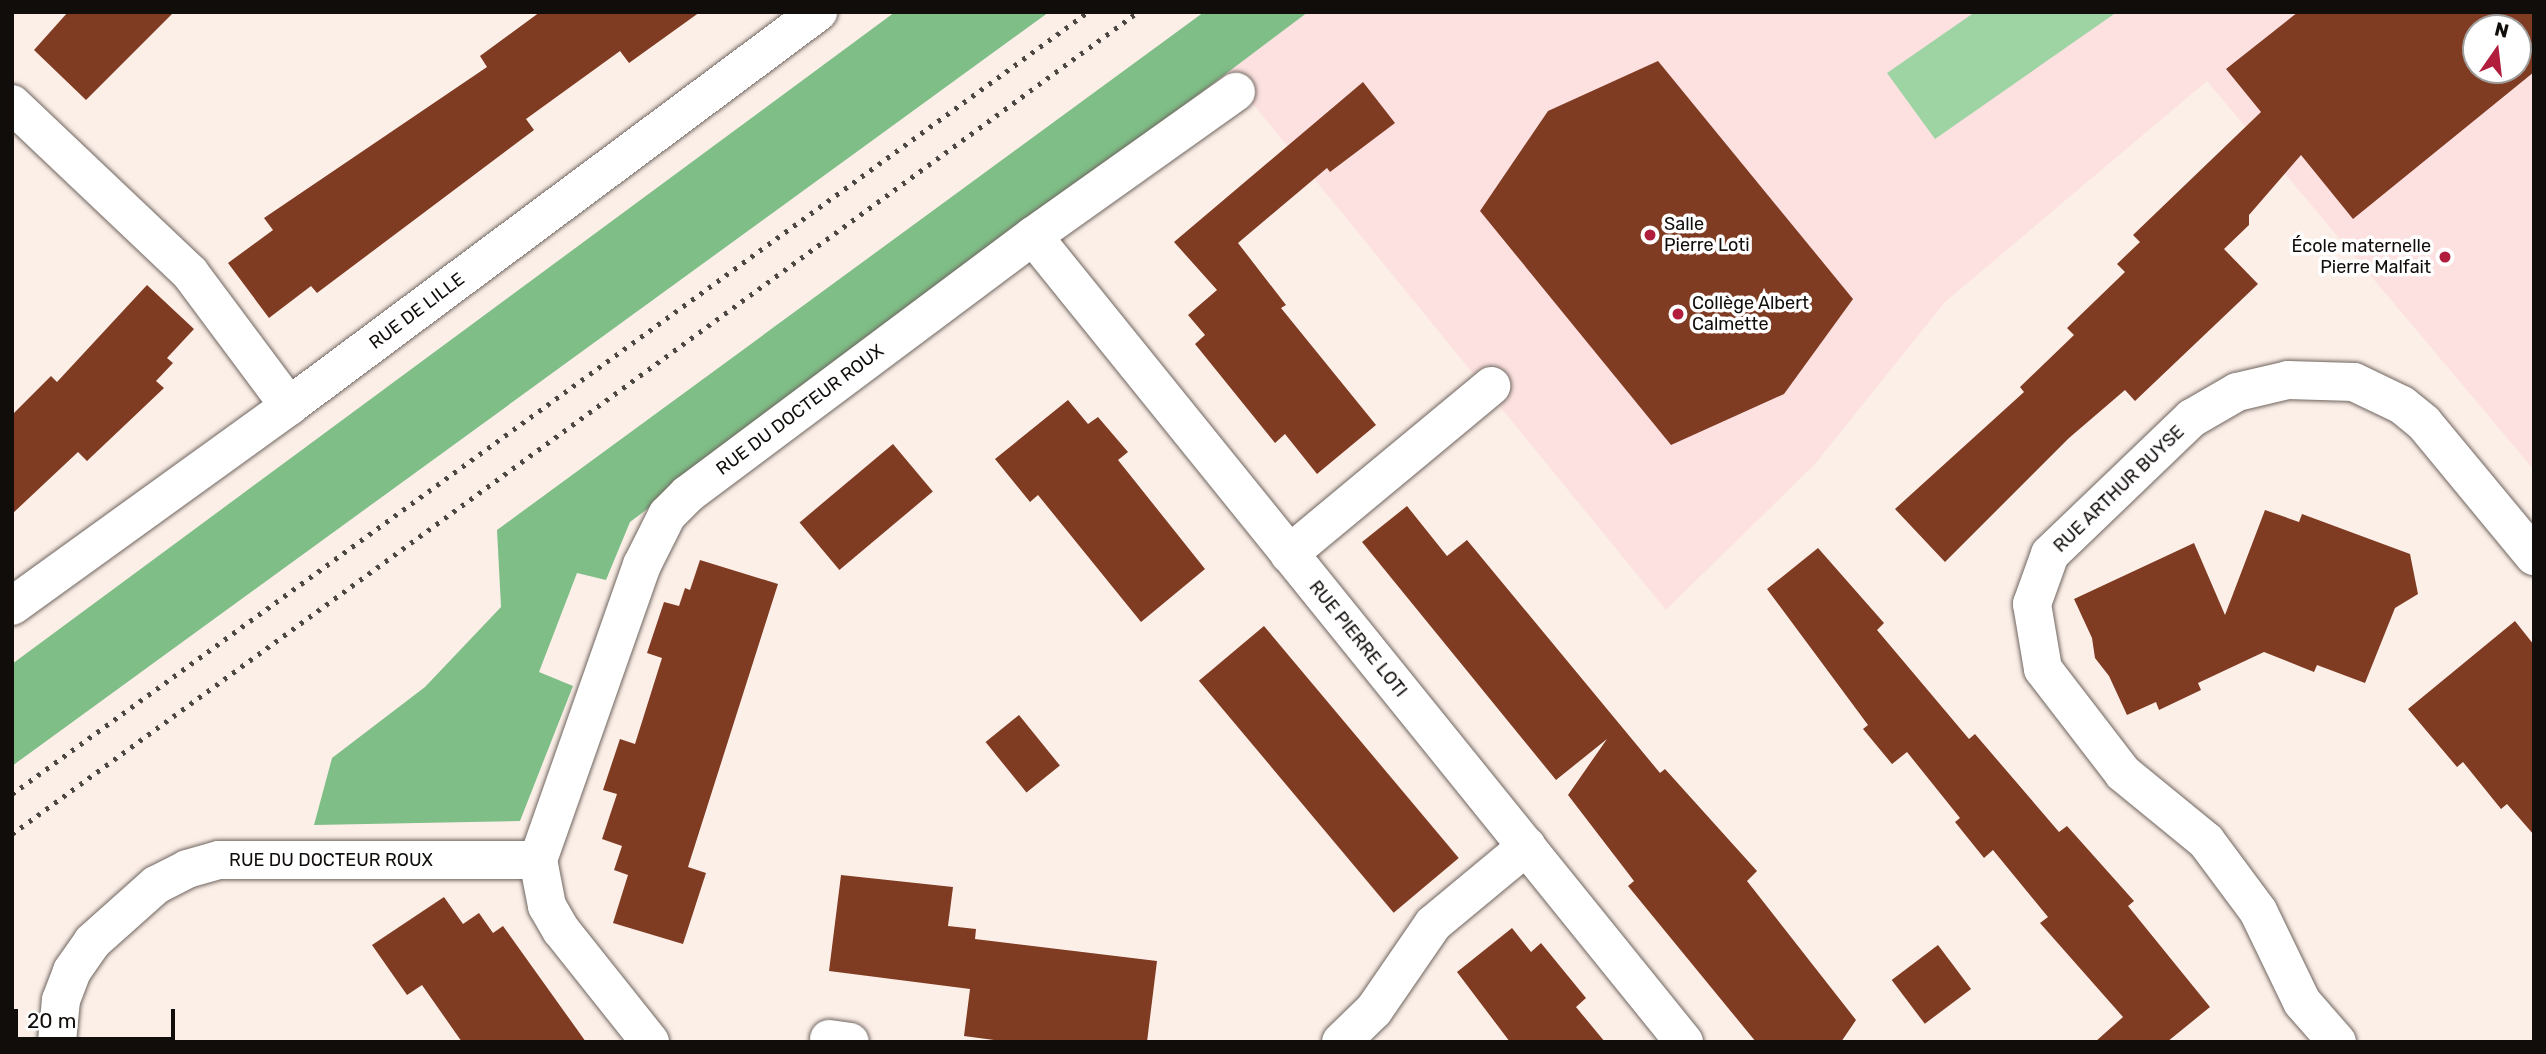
<!DOCTYPE html>
<meta charset="utf-8">
<style>
body{margin:0}
#map{position:relative;width:2546px;height:1054px;overflow:hidden;background:#fcefe8;font-family:Rubik,sans-serif}
div>[style]{position:absolute}
.education>*{inset:0;background:#fce1e0}
.green>*{inset:0;background:#9ed4a4}
.forest>*{inset:0;background:#7fbe87}
.building>*{inset:0;background:#803b23;transform-origin:0 0}
.roads{filter:drop-shadow(0 0 2px #6f655f) drop-shadow(0 0 2px #6f655f)}
.minor>*{height:38px;margin:-19px;padding:0 19px;transform-origin:19px;border-radius:19px;background:#fff}
.rail>*{height:5px;margin-top:-2.5px;transform-origin:0;background:repeating-linear-gradient(90deg,#4d4744 0 3.5px,transparent 0 10.5px)}
.dots>*{width:19px;height:19px;translate:-50% -50%;box-sizing:border-box;border:4px solid #fff;border-radius:50%}
span{translate:-50% -50%;white-space:nowrap;text-align:center;line-height:1.15;-webkit-text-stroke:7px #fff;paint-order:stroke}
.poi-label{font-size:18px;color:#110d0b}
.left{translate:0 -50%;text-align:left}
.right{translate:-100% -50%;text-align:right}
.street-label{font-size:18px;color:#110d0b}
.frame{position:absolute;inset:0;border:14px solid #110d0b;pointer-events:none}
.north{position:absolute;left:2462px;top:14px;width:70px;height:70px;box-sizing:border-box;background:#fff;border:2px solid #a09e9d;border-radius:50%;rotate:14deg;font-size:19px;font-weight:700;line-height:28px;text-align:center;color:#110d0b}
.north::after{content:'';display:block;margin:auto;width:24px;height:32px;background:#b01d3d;clip-path:polygon(50% 0,100% 100%,50% 72%,0 100%)}
.scale{position:absolute;left:14px;top:1009px;width:161px;height:32px;box-sizing:border-box;border:4px solid #110d0b;border-top:0;padding-left:9px;font-size:21px;line-height:24px;white-space:nowrap;color:#110d0b;-webkit-text-stroke:5px #fff;paint-order:stroke}
</style>
<div id="map">
<div class="education">
<i style="clip-path:polygon(evenodd,1308px 12px,2534px 12px,2534px 470px,2207px 81px,1945px 302px,1815px 464px,1666px 610px,1227px 72px,1308px 12px,2476px 28px,2518px 28px,2518px 70px,2476px 70px,2476px 28px)"></i>
</div>
<div class="green">
<i style="clip-path:polygon(1975px 12px,2117px 12px,1935px 139px,1887px 73px)"></i>
</div>
<div class="forest">
<i style="clip-path:polygon(895px 12px,1049px 12px,12px 766px,12px 664px)"></i>
<i style="clip-path:polygon(1204px 12px,1308px 12px,630px 522px,606px 580px,577px 573px,539px 672px,573px 686px,520px 821px,314px 825px,332px 758px,425px 687px,501px 607px,497px 530px)"></i>
</div>
<div class="building">
<i style="clip-path:polygon(68px 12px,174px 12px,86px 100px,34px 50px)"></i>
<i style="clip-path:polygon(540px 12px,700px 12px,629px 63px,620px 51px,526px 119px,534px 130px,317px 293px,311px 286px,269px 318px,228px 263px,273px 230px,264px 218px,487px 67px,480px 56px)"></i>
<i style="clip-path:polygon(evenodd,2298px 12px,2534px 12px,2534px 72px,2353px 219px,2301px 155px,2249px 215px,2249px 225px,2224px 249px,2258px 284px,2135px 401px,2125px 390px,2069px 438px,1945px 562px,1895px 509px,2024px 392px,2020px 387px,2074px 335px,2067px 328px,2125px 272px,2117px 264px,2140px 242px,2133px 235px,2261px 112px,2226px 69px,2298px 12px,2476px 28px,2518px 28px,2518px 70px,2476px 70px,2476px 28px)"></i>
<i style="clip-path:polygon(1658px 61px,1853px 299px,1784px 394px,1671px 445px,1480px 211px,1548px 111px)"></i>
<i style="clip-path:polygon(1363px 82px,1395px 123px,1330px 172px,1327px 168px,1238px 243px,1286px 305px,1281px 308px,1376px 425px,1317px 474px,1285px 434px,1275px 443px,1195px 344px,1205px 335px,1188px 315px,1217px 290px,1174px 242px)"></i>
<i style="clip-path:polygon(147px 285px,194px 329px,167px 358px,173px 363px,156px 381px,164px 388px,87px 461px,78px 452px,12px 514px,12px 415px,51px 376px,57px 382px)"></i>
<i style="clip-path:polygon(1068px 400px,1088px 424px,1098px 417px,1128px 452px,1118px 460px,1205px 569px,1141px 622px,1038px 495px,1030px 502px,995px 459px)"></i>
<i style="left:893px;top:444px;width:62px;height:122px;rotate:50deg"></i>
<i style="clip-path:polygon(1407px 506px,1447px 556px,1467px 540px,1660px 773px,1665px 769px,1757px 871px,1747px 881px,1856px 1020px,1841px 1042px,1756px 1042px,1628px 886px,1634px 881px,1568px 795px,1607px 739px,1556px 780px,1362px 542px)"></i>
<i style="clip-path:polygon(2265px 510px,2299px 522px,2302px 514px,2410px 554px,2418px 594px,2395px 608px,2365px 683px,2317px 665px,2314px 672px,2264px 652px,2198px 683px,2201px 690px,2159px 710px,2156px 702px,2127px 715px,2109px 676px,2095px 658px,2092px 638px,2074px 599px,2194px 543px,2225px 615px)"></i>
<i style="clip-path:polygon(1818px 548px,1884px 623px,1877px 630px,1969px 739px,1975px 734px,2059px 832px,2067px 826px,2134px 901px,2128px 906px,2210px 1007px,2167px 1042px,2095px 1042px,2123px 1017px,2040px 923px,2048px 917px,1993px 850px,1984px 858px,1955px 822px,1960px 818px,1907px 752px,1892px 764px,1863px 729px,1868px 725px,1767px 589px)"></i>
<i style="clip-path:polygon(700px 560px,778px 584px,688px 867px,706px 873px,683px 944px,613px 923px,628px 875px,614px 870px,622px 846px,602px 839px,617px 794px,603px 790px,620px 739px,635px 744px,662px 658px,647px 653px,664px 602px,679px 606px,685px 588px,690px 590px)"></i>
<i style="clip-path:polygon(2515px 621px,2534px 645px,2534px 835px,2507px 804px,2501px 809px,2463px 762px,2457px 767px,2408px 709px)"></i>
<i style="left:1264px;top:626px;width:303px;height:85px;rotate:50deg"></i>
<i style="left:1019px;top:715px;width:65px;height:43px;rotate:51deg"></i>
<i style="clip-path:polygon(841px 875px,953px 887px,948px 926px,976px 929px,975px 939px,1157px 961px,1147px 1042px,1009px 1042px,964px 1036px,970px 989px,829px 971px)"></i>
<i style="clip-path:polygon(444px 897px,463px 924px,479px 913px,493px 933px,503px 926px,586px 1042px,462px 1042px,422px 985px,407px 995px,372px 945px)"></i>
<i style="clip-path:polygon(1512px 928px,1531px 952px,1541px 943px,1586px 998px,1576px 1007px,1605px 1042px,1510px 1042px,1457px 972px)"></i>
<i style="left:1938px;top:945px;width:55px;height:58px;rotate:53deg"></i>
</div>
<div class="roads">
<div class="minor">
<i style="left:12px;top:104px;width:245px;rotate:43.5deg"></i>
<i style="left:190px;top:273px;width:166px;rotate:53.3deg"></i>
<i style="left:1033px;top:236px;width:1036px;rotate:51.07deg"></i>
<i style="left:1289px;top:554px;width:263px;rotate:-39.7deg"></i>
<i style="left:12px;top:606px;width:342px;rotate:-35.8deg"></i>
<i style="left:289px;top:406px;width:660px;rotate:-36.68deg"></i>
<i style="left:538px;top:860px;width:313px;rotate:-70.6deg"></i>
<i style="left:642px;top:565px;width:56px;rotate:-63.4deg"></i>
<i style="left:667px;top:515px;width:30px;rotate:-45deg"></i>
<i style="left:688px;top:494px;width:431px;rotate:-36.8deg"></i>
<i style="left:1033px;top:236px;width:249px;rotate:-35.4deg"></i>
<i style="left:829px;top:1039px;width:21px;rotate:8deg"></i>
<i style="left:57px;top:1042px;width:42px;rotate:-84.6deg"></i>
<i style="left:61px;top:1000px;width:31px;rotate:-69deg"></i>
<i style="left:72px;top:971px;width:35px;rotate:-55deg"></i>
<i style="left:92px;top:942px;width:86px;rotate:-41.7deg"></i>
<i style="left:156px;top:885px;width:35px;rotate:-27deg"></i>
<i style="left:187px;top:869px;width:33px;rotate:-16deg"></i>
<i style="left:219px;top:860px;width:319px"></i>
<i style="left:538px;top:860px;width:47px;rotate:78.9deg"></i>
<i style="left:547px;top:906px;width:28px;rotate:60deg"></i>
<i style="left:561px;top:930px;width:143px;rotate:51.5deg"></i>
<i style="left:1341px;top:1042px;width:46px;rotate:-44.1deg"></i>
<i style="left:1374px;top:1010px;width:104px;rotate:-55.5deg"></i>
<i style="left:1433px;top:924px;width:122px;rotate:-39.7deg"></i>
<i style="left:2337px;top:1042px;width:53px;rotate:-131.2deg"></i>
<i style="left:2302px;top:1002px;width:101px;rotate:-115.8deg"></i>
<i style="left:2258px;top:911px;width:87px;rotate:-126.6deg"></i>
<i style="left:2206px;top:841px;width:107px;rotate:-140.7deg"></i>
<i style="left:2123px;top:773px;width:131px;rotate:-127.6deg"></i>
<i style="left:2043px;top:669px;width:66px;rotate:-99.6deg"></i>
<i style="left:2032px;top:604px;width:53px;rotate:-70.2deg"></i>
<i style="left:2050px;top:554px;width:197px;rotate:-43.8deg"></i>
<i style="left:2192px;top:418px;width:52px;rotate:-30deg"></i>
<i style="left:2237px;top:392px;width:52px;rotate:-13.2deg"></i>
<i style="left:2288px;top:380px;width:66px;rotate:1.7deg"></i>
<i style="left:2354px;top:382px;width:53px;rotate:25.6deg"></i>
<i style="left:2402px;top:405px;width:28px;rotate:39deg"></i>
<i style="left:2424px;top:423px;width:173px;rotate:50.4deg"></i>
</div>
</div>
<div class="rail">
<i style="left:12px;top:794px;width:1330px;rotate:-36.01deg"></i>
<i style="left:12px;top:834px;width:1394px;rotate:-36.13deg"></i>
</div>
<div class="dots">
<i style="left:1650px;top:235px;background:#b01d3d"></i>
<i style="left:2445px;top:257px;background:#b01d3d"></i>
<i style="left:1678px;top:314px;background:#b01d3d"></i>
</div>
<div class="poi-label">
<span class="left" style="left:1664px;top:235px">Salle<br>Pierre Loti</span>
<span class="right" style="left:2431px;top:257px">École maternelle<br>Pierre Malfait</span>
<span class="left" style="left:1692px;top:314px">Collège Albert<br>Calmette</span>
</div>
<div class="street-label">
<span style="left:417px;top:311px;rotate:-37deg">RUE DE LILLE</span>
<span style="left:800px;top:410px;rotate:-37deg">RUE DU DOCTEUR ROUX</span>
<span style="left:2119px;top:489px;rotate:-44deg">RUE ARTHUR BUYSE</span>
<span style="left:1358px;top:639px;rotate:51deg">RUE PIERRE LOTI</span>
<span style="left:331px;top:860px">RUE DU DOCTEUR ROUX</span>
</div>
<div class="frame"></div>
<div class="north">N</div>
<div class="scale">20 m</div>
</div>
